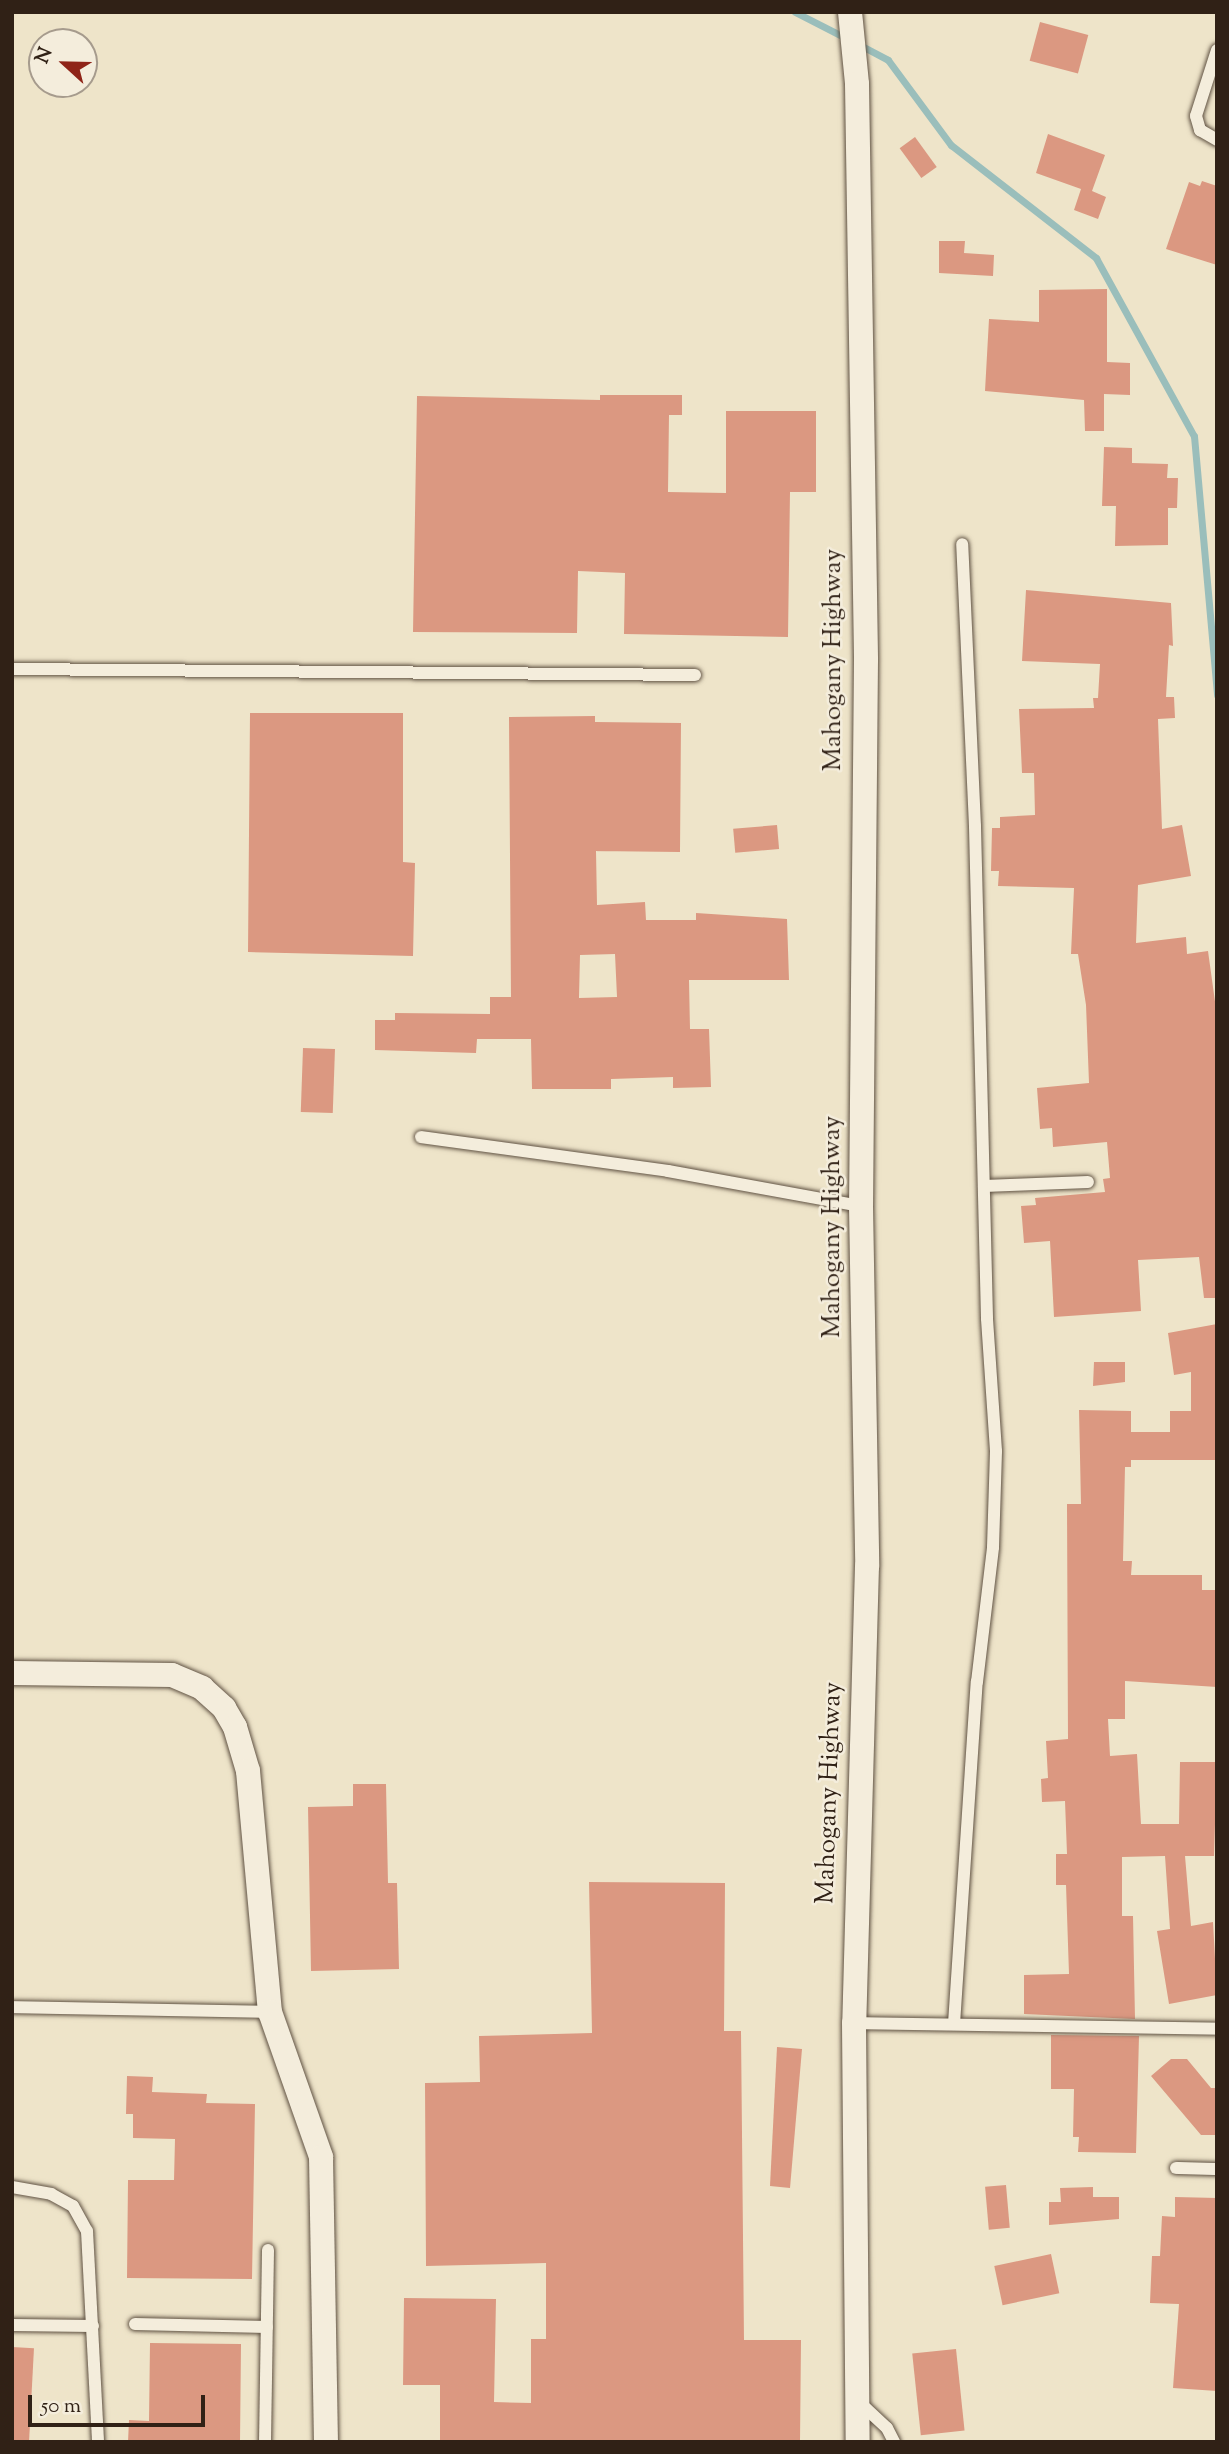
<!DOCTYPE html>
<style>
body{margin:0}
#map{position:relative;width:1229px;height:2454px;overflow:hidden;background:#eee4c9;font-family:"Sorts Mill Goudy",serif}
div>[style]{position:absolute}
.stream>*{height:7px;margin:-3.5px;padding:0 3.5px;transform-origin:3.5px;border-radius:3.5px;background:#9abebb}
.building>*{inset:0;background:#db9881;transform-origin:0 0}
.roads{filter:drop-shadow(0 0 2px #605243) drop-shadow(0 0 2px #605243)}
.lane>*{height:12px;margin:-6px;padding:0 6px;transform-origin:6px;border-radius:6px;background:#f4eddc}
.street>*{height:24px;margin:-12px;padding:0 12px;transform-origin:12px;border-radius:12px;background:#f4eddc}
span{translate:-50% -50%;white-space:nowrap;text-align:center;line-height:1.15;-webkit-text-stroke:5px #f4eddc;paint-order:stroke}
.street-label{font-size:26px;color:#302116}
.frame{position:absolute;inset:0;border:14px solid #302116;pointer-events:none}
.north{position:absolute;left:28px;top:28px;width:70px;height:70px;box-sizing:border-box;background:#f4eddc;border:2px solid #a69b8d;border-radius:50%;rotate:292deg;font-size:19px;font-weight:700;line-height:28px;text-align:center;color:#302116}
.north::after{content:'';display:block;margin:auto;width:24px;height:32px;background:#8f2418;clip-path:polygon(50% 0,100% 100%,50% 72%,0 100%)}
.scale{position:absolute;left:28px;top:2395px;width:177px;height:32px;box-sizing:border-box;border:4px solid #302116;border-top:0;padding-left:9px;font-size:21px;line-height:24px;white-space:nowrap;color:#302116;-webkit-text-stroke:5px #f4eddc;paint-order:stroke}
</style>
<div id="map">
<div class="stream">
<i style="left:795px;top:12px;width:59px;rotate:27deg"></i>
<i style="left:858px;top:44px;width:34px;rotate:28deg"></i>
<i style="left:888px;top:60px;width:106px;rotate:53.5deg"></i>
<i style="left:951px;top:145px;width:184px;rotate:37.9deg"></i>
<i style="left:1096px;top:258px;width:203px;rotate:61.2deg"></i>
<i style="left:1194px;top:436px;width:260px;rotate:84.9deg"></i>
</div>
<div class="building">
<i style="left:1040px;top:22px;width:50px;height:40px;rotate:15deg"></i>
<i style="clip-path:polygon(1048px 134px,1105px 155px,1092px 191px,1106px 197px,1098px 219px,1074px 210px,1081px 189px,1036px 173px)"></i>
<i style="left:915px;top:137px;width:37px;height:19px;rotate:54deg"></i>
<i style="clip-path:polygon(1202px 181px,1217px 186px,1217px 265px,1166px 249px,1189px 182px,1200px 186px)"></i>
<i style="clip-path:polygon(939px 241px,965px 241px,964px 253px,994px 255px,993px 276px,939px 273px)"></i>
<i style="clip-path:polygon(1107px 289px,1107px 362px,1130px 363px,1130px 395px,1104px 394px,1104px 431px,1085px 431px,1084px 400px,985px 391px,989px 319px,1039px 322px,1039px 290px)"></i>
<i style="clip-path:polygon(600px 395px,682px 395px,682px 415px,669px 415px,668px 492px,726px 493px,726px 411px,816px 411px,816px 492px,790px 492px,788px 637px,624px 634px,625px 573px,578px 571px,577px 633px,413px 632px,417px 396px,600px 400px)"></i>
<i style="clip-path:polygon(1104px 447px,1132px 448px,1132px 463px,1168px 464px,1167px 478px,1178px 478px,1177px 508px,1168px 508px,1168px 545px,1115px 546px,1116px 506px,1102px 506px)"></i>
<i style="clip-path:polygon(1026px 590px,1171px 603px,1173px 646px,1169px 645px,1166px 697px,1174px 697px,1175px 718px,1158px 719px,1162px 829px,1182px 825px,1191px 876px,1138px 885px,1136px 943px,1186px 937px,1187px 954px,1208px 951px,1217px 1016px,1217px 1298px,1204px 1298px,1199px 1257px,1138px 1260px,1141px 1311px,1054px 1317px,1050px 1241px,1024px 1243px,1021px 1206px,1036px 1205px,1035px 1198px,1105px 1192px,1103px 1179px,1110px 1178px,1107px 1142px,1053px 1147px,1052px 1128px,1040px 1129px,1037px 1088px,1089px 1083px,1086px 1005px,1078px 954px,1071px 954px,1074px 888px,998px 886px,999px 871px,991px 871px,992px 828px,1000px 828px,1000px 817px,1035px 815px,1034px 773px,1022px 773px,1019px 709px,1094px 708px,1093px 698px,1098px 698px,1100px 664px,1022px 661px)"></i>
<i style="clip-path:polygon(250px 713px,403px 713px,403px 862px,415px 863px,413px 956px,248px 952px)"></i>
<i style="clip-path:polygon(evenodd,595px 716px,595px 722px,681px 723px,680px 852px,596px 851px,597px 905px,645px 902px,646px 920px,696px 920px,696px 913px,787px 919px,789px 980px,689px 980px,690px 1029px,709px 1029px,711px 1087px,673px 1088px,673px 1077px,611px 1079px,611px 1089px,532px 1089px,531px 1039px,477px 1039px,476px 1053px,375px 1050px,375px 1020px,395px 1020px,395px 1013px,490px 1014px,490px 997px,511px 997px,509px 717px,595px 716px,615px 954px,617px 997px,579px 998px,580px 955px,615px 954px)"></i>
<i style="left:777px;top:825px;width:24px;height:44px;rotate:85deg"></i>
<i style="left:303px;top:1048px;width:32px;height:64px;rotate:2deg"></i>
<i style="clip-path:polygon(1217px 1324px,1217px 1460px,1131px 1460px,1131px 1467px,1125px 1467px,1123px 1561px,1132px 1561px,1131px 1575px,1202px 1575px,1202px 1590px,1217px 1590px,1217px 1687px,1125px 1681px,1125px 1719px,1108px 1719px,1110px 1756px,1137px 1754px,1141px 1824px,1179px 1824px,1180px 1762px,1217px 1762px,1214px 1856px,1185px 1856px,1191px 1926px,1213px 1922px,1217px 1995px,1169px 2004px,1157px 1931px,1170px 1929px,1165px 1856px,1122px 1857px,1122px 1916px,1133px 1916px,1135px 2019px,1024px 2014px,1024px 1975px,1069px 1974px,1066px 1885px,1056px 1885px,1056px 1854px,1067px 1854px,1065px 1801px,1042px 1802px,1041px 1779px,1048px 1778px,1046px 1741px,1068px 1739px,1067px 1504px,1081px 1504px,1079px 1410px,1131px 1411px,1131px 1432px,1170px 1432px,1170px 1411px,1191px 1411px,1191px 1372px,1174px 1375px,1168px 1333px)"></i>
<i style="clip-path:polygon(1094px 1362px,1125px 1362px,1125px 1382px,1093px 1386px)"></i>
<i style="clip-path:polygon(353px 1784px,386px 1784px,388px 1883px,397px 1883px,399px 1969px,311px 1971px,308px 1807px,353px 1806px)"></i>
<i style="clip-path:polygon(589px 1882px,725px 1883px,724px 2031px,741px 2031px,744px 2340px,801px 2340px,800px 2442px,440px 2442px,440px 2385px,403px 2385px,404px 2298px,496px 2299px,494px 2402px,531px 2403px,531px 2339px,546px 2339px,546px 2263px,426px 2266px,425px 2083px,480px 2082px,479px 2036px,592px 2033px)"></i>
<i style="clip-path:polygon(1051px 2035px,1139px 2036px,1136px 2153px,1078px 2152px,1079px 2137px,1073px 2137px,1074px 2089px,1051px 2089px)"></i>
<i style="clip-path:polygon(777px 2047px,802px 2049px,790px 2188px,770px 2186px)"></i>
<i style="clip-path:polygon(1171px 2059px,1187px 2059px,1211px 2088px,1217px 2088px,1217px 2135px,1201px 2135px,1151px 2076px)"></i>
<i style="clip-path:polygon(127px 2076px,153px 2077px,152px 2092px,207px 2094px,206px 2103px,255px 2104px,252px 2279px,127px 2278px,128px 2180px,174px 2180px,175px 2139px,133px 2138px,133px 2114px,126px 2114px)"></i>
<i style="left:1006px;top:2185px;width:43px;height:21px;rotate:85deg"></i>
<i style="clip-path:polygon(1093px 2187px,1093px 2197px,1119px 2197px,1119px 2219px,1049px 2225px,1049px 2202px,1061px 2202px,1060px 2188px)"></i>
<i style="clip-path:polygon(1175px 2197px,1217px 2198px,1217px 2391px,1173px 2388px,1179px 2304px,1150px 2303px,1152px 2256px,1160px 2256px,1162px 2216px,1175px 2217px)"></i>
<i style="left:1051px;top:2254px;width:40px;height:58px;rotate:78deg"></i>
<i style="clip-path:polygon(150px 2343px,241px 2344px,240px 2442px,128px 2442px,129px 2420px,149px 2421px)"></i>
<i style="left:12px;top:2347px;width:22px;height:95px;rotate:3deg"></i>
<i style="left:956px;top:2349px;width:82px;height:44px;rotate:84deg"></i>
</div>
<div class="roads">
<div class="lane">
<i style="left:1217px;top:50px;width:69px;rotate:107.7deg"></i>
<i style="left:1196px;top:116px;width:15px;rotate:74deg"></i>
<i style="left:1200px;top:130px;width:20px;rotate:30deg"></i>
<i style="left:12px;top:669px;width:683px;rotate:0.5deg"></i>
<i style="left:421px;top:1137px;width:249px;rotate:7.8deg"></i>
<i style="left:668px;top:1171px;width:196px;rotate:10.3deg"></i>
<i style="left:984px;top:1186px;width:104px;rotate:-2.2deg"></i>
<i style="left:12px;top:2007px;width:258px;rotate:1.1deg"></i>
<i style="left:854px;top:2023px;width:363px;rotate:0.9deg"></i>
<i style="left:954px;top:2024px;width:343px;rotate:-86.2deg"></i>
<i style="left:977px;top:1682px;width:136px;rotate:-83.2deg"></i>
<i style="left:993px;top:1547px;width:96px;rotate:-88.2deg"></i>
<i style="left:996px;top:1451px;width:133px;rotate:-93.9deg"></i>
<i style="left:987px;top:1318px;width:492px;rotate:-91.4deg"></i>
<i style="left:975px;top:826px;width:282px;rotate:-92.6deg"></i>
<i style="left:1176px;top:2168px;width:41px;rotate:1.4deg"></i>
<i style="left:12px;top:2187px;width:40px;rotate:10deg"></i>
<i style="left:51px;top:2194px;width:25px;rotate:29deg"></i>
<i style="left:73px;top:2206px;width:29px;rotate:61deg"></i>
<i style="left:87px;top:2231px;width:211px;rotate:87deg"></i>
<i style="left:135px;top:2324px;width:132px;rotate:1.3deg"></i>
<i style="left:12px;top:2325px;width:81px;rotate:0.7deg"></i>
<i style="left:859px;top:2402px;width:38px;rotate:43deg"></i>
<i style="left:887px;top:2428px;width:16px;rotate:63deg"></i>
<i style="left:265px;top:2442px;width:192px;rotate:-89.1deg"></i>
</div>
<div class="street">
<i style="left:850px;top:12px;width:72px;rotate:84.4deg"></i>
<i style="left:857px;top:84px;width:576px;rotate:89.1deg"></i>
<i style="left:866px;top:660px;width:546px;rotate:90.52deg"></i>
<i style="left:861px;top:1206px;width:360px;rotate:89deg"></i>
<i style="left:867px;top:1566px;width:457px;rotate:91.6deg"></i>
<i style="left:854px;top:2023px;width:419px;rotate:89.5deg"></i>
<i style="left:12px;top:1673px;width:160px;rotate:0.7deg"></i>
<i style="left:172px;top:1675px;width:33px;rotate:23deg"></i>
<i style="left:202px;top:1688px;width:30px;rotate:42deg"></i>
<i style="left:224px;top:1708px;width:22px;rotate:60deg"></i>
<i style="left:235px;top:1727px;width:46px;rotate:73.5deg"></i>
<i style="left:248px;top:1771px;width:242px;rotate:84.8deg"></i>
<i style="left:270px;top:2012px;width:154px;rotate:70.6deg"></i>
<i style="left:321px;top:2157px;width:285px;rotate:89deg"></i>
</div>
</div>
<div class="street-label">
<span style="left:834px;top:660px;rotate:-90deg">Mahogany Highway</span>
<span style="left:833px;top:1227px;rotate:-90deg">Mahogany Highway</span>
<span style="left:830px;top:1793px;rotate:-88deg">Mahogany Highway</span>
</div>
<div class="frame"></div>
<div class="north">N</div>
<div class="scale">50 m</div>
</div>
